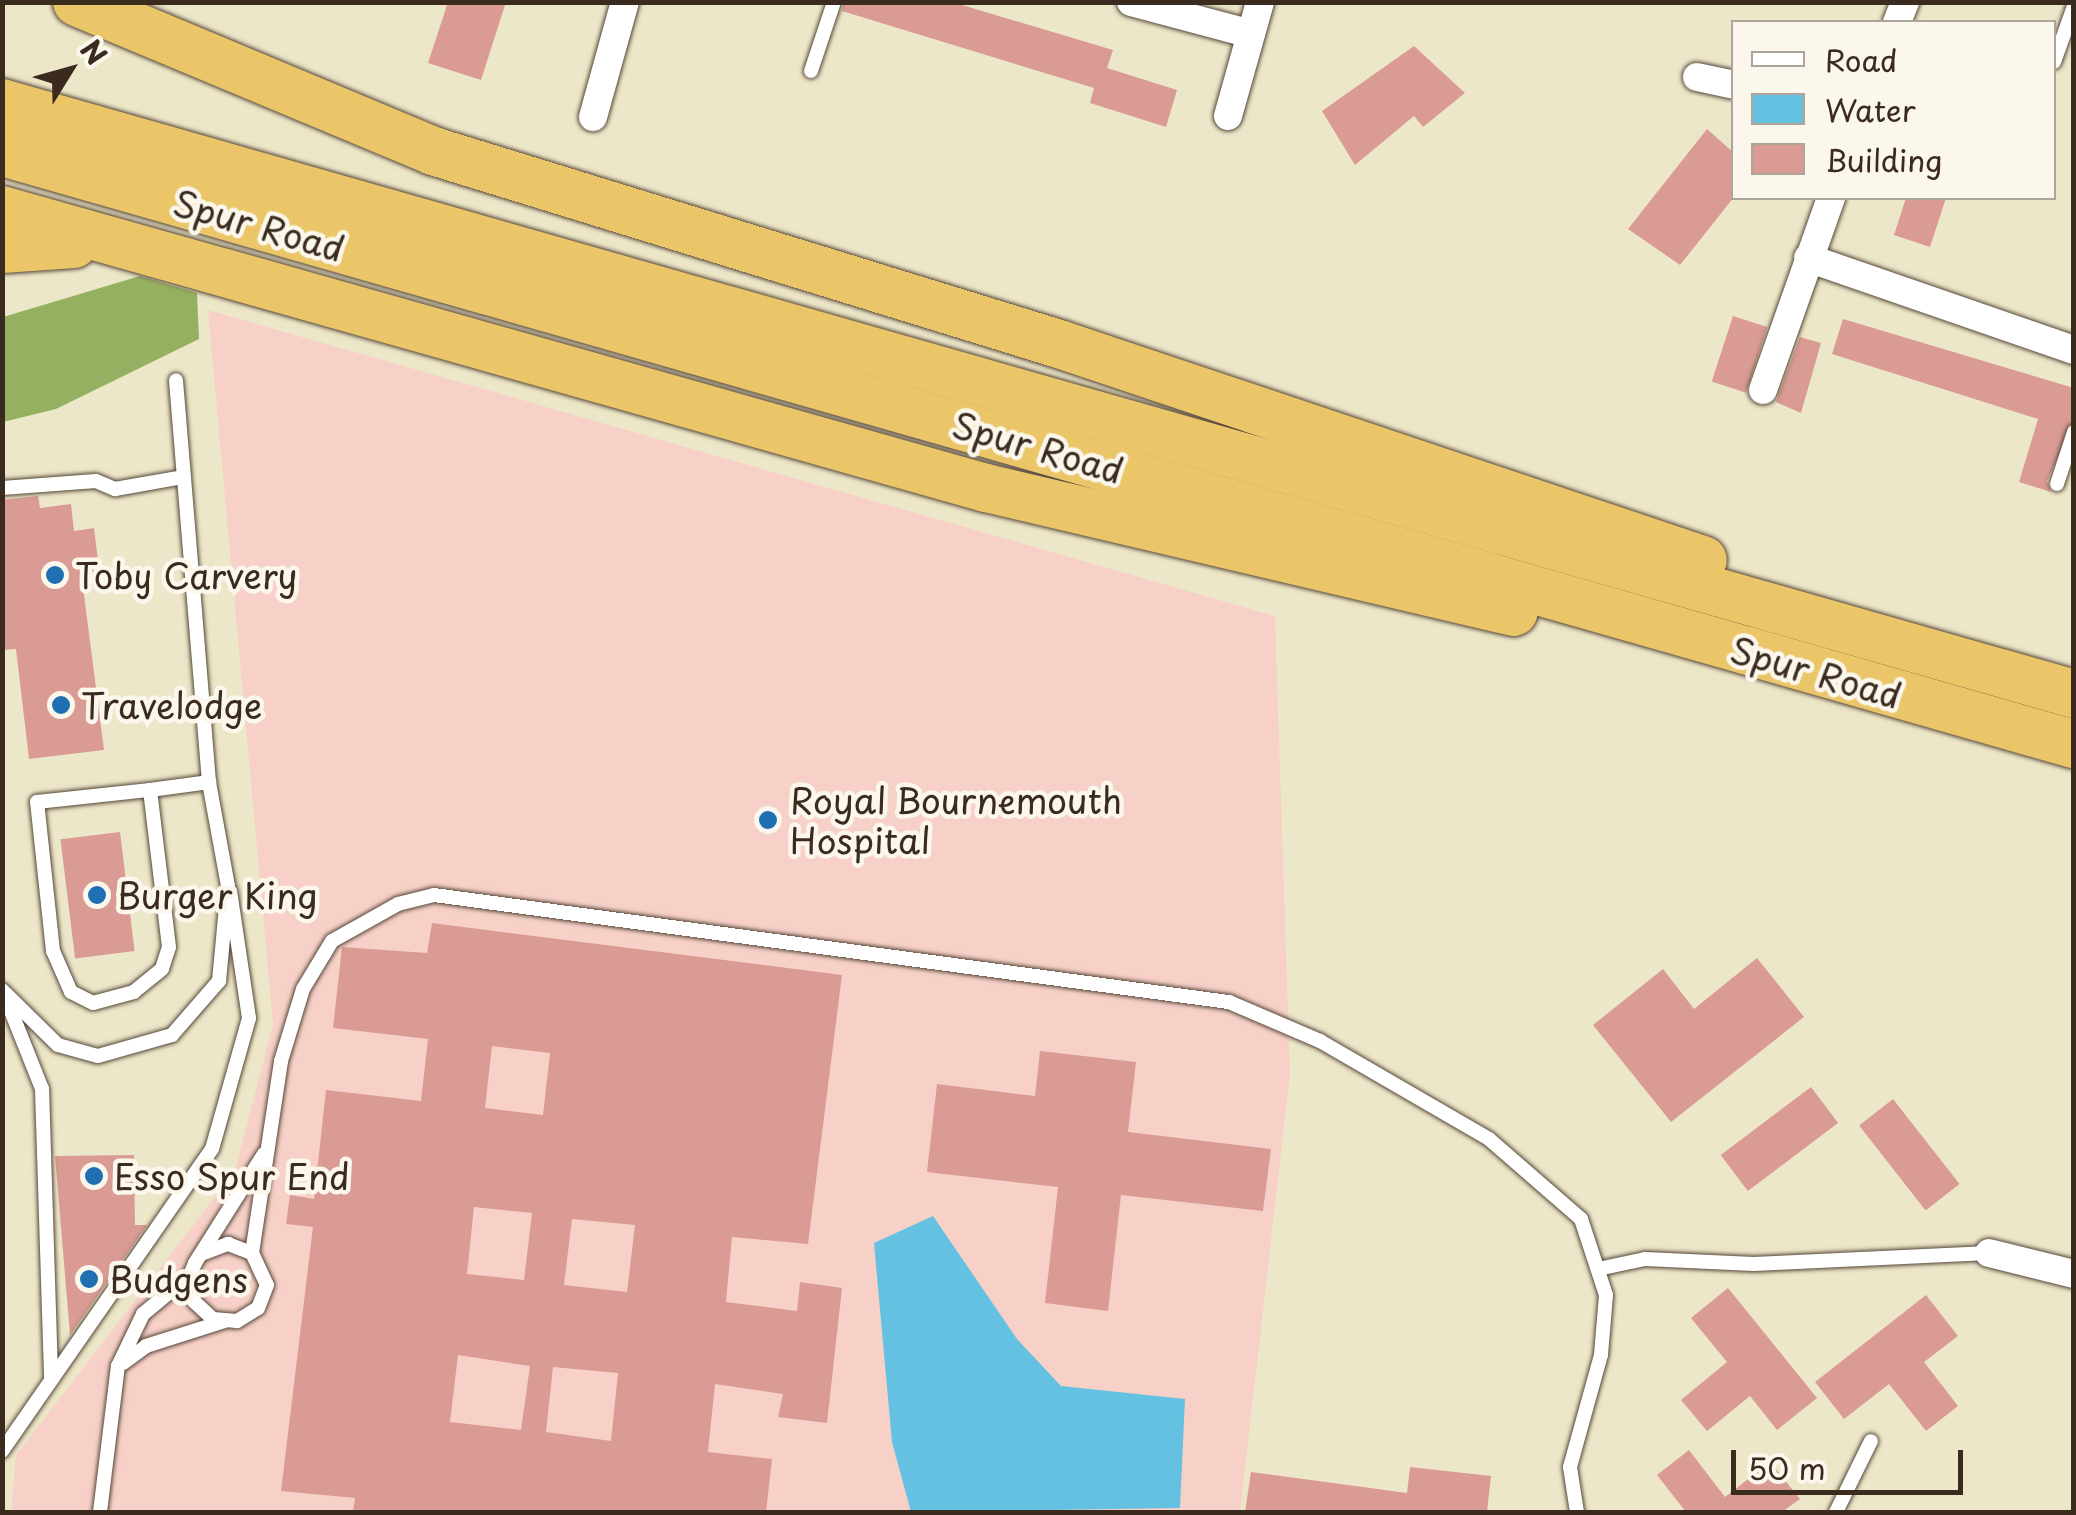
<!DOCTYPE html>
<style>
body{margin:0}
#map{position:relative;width:2076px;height:1515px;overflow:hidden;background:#ede7c9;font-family:"Playpen Sans",sans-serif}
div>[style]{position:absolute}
.built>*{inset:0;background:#f7d1c8}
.forest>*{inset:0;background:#96b062}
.water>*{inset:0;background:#64c1e2}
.building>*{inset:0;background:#da9b95;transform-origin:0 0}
.roads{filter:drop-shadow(0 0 2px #564638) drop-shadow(0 0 2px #564638)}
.service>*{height:14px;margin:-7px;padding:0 7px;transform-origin:7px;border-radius:7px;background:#fff}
.minor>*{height:28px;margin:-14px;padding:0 14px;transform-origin:14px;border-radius:14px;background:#fff}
.trunk>*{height:48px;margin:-24px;padding:0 24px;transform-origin:24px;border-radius:24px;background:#ebc669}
.dots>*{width:28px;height:28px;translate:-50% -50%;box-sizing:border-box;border:5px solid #fbf7ec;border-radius:50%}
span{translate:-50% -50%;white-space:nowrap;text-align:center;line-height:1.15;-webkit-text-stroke:9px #fbf7ec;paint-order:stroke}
.street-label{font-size:35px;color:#3b2a1e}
.poi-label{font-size:35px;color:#3b2a1e}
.left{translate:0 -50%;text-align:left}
.frame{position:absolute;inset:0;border:5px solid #3b2a1e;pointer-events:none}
.legend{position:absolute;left:1731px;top:20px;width:325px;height:180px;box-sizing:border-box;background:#fbf7ec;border:2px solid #aea59a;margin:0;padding:12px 18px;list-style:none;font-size:30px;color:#3b2a1e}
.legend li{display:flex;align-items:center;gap:20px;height:50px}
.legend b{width:50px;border:2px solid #aea59a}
.north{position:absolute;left:20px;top:20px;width:100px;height:100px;-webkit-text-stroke:8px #fbf7ec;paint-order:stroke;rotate:53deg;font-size:28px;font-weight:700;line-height:40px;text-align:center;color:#3b2a1e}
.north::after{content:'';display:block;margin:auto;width:35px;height:45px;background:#3b2a1e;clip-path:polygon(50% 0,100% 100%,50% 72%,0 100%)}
.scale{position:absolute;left:1731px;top:1450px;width:232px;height:45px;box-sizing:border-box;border:5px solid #3b2a1e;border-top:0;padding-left:12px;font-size:30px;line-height:35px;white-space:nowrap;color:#3b2a1e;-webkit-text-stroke:8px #fbf7ec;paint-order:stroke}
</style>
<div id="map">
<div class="built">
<i style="clip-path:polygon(208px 310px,1275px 616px,1290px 1074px,1240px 1512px,11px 1512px,16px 1455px,235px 1171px,273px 1024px)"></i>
</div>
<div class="forest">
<i style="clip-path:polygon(140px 276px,197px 293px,199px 339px,56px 409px,3px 422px,3px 317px)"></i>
</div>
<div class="water">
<i style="clip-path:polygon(933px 1216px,1017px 1339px,1061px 1386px,1185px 1399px,1180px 1508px,911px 1512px,892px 1442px,874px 1243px)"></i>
</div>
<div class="building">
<i style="clip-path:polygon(448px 2px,506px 2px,481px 80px,428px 63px)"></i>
<i style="clip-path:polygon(844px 2px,952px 2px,1113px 50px,1107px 68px,1177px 90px,1166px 127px,1090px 103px,1094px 88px,842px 11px)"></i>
<i style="clip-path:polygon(1414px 46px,1465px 93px,1423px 127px,1414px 116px,1355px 165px,1322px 111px)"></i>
<i style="clip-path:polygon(1707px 129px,1734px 153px,1734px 197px,1680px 265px,1628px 229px)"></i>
<i style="clip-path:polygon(1906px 198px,1946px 198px,1930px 247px,1894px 235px)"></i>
<i style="left:1733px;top:316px;width:36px;height:69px;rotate:18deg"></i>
<i style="clip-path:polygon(1843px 319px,2074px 388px,2074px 422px,2047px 481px,2051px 492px,2019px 482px,2038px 419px,1832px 354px)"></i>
<i style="clip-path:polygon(1800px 337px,1821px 343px,1801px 413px,1776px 402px)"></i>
<i style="clip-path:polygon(38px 496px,40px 508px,71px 504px,74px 531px,94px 528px,101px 585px,83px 587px,104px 750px,29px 759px,16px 649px,2px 650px,2px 500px)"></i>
<i style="left:120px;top:832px;width:120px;height:60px;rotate:83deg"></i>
<i style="clip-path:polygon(evenodd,432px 923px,842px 975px,808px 1244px,732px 1237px,726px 1302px,797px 1311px,800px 1282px,842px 1288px,827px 1423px,778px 1417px,783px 1394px,715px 1384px,708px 1452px,772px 1459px,766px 1512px,353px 1512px,355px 1498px,281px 1491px,313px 1227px,286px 1224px,290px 1195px,314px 1199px,326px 1090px,421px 1101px,428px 1039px,333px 1028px,342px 947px,427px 953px,432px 923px,492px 1046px,550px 1053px,543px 1115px,485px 1108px,492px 1046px,432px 923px,474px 1207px,532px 1213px,524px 1280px,467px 1274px,474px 1207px,432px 923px,572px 1219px,635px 1225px,627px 1292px,564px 1285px,572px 1219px,432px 923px,458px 1355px,530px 1366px,521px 1430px,450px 1422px,458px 1355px,432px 923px,553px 1367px,618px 1373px,611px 1441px,546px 1432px,553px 1367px)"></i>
<i style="clip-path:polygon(1757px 958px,1804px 1017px,1671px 1122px,1593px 1025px,1663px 969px,1694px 1009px)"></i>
<i style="clip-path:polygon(1040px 1051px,1136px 1062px,1128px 1132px,1271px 1149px,1263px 1211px,1121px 1195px,1108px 1311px,1045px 1303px,1058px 1187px,927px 1172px,937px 1084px,1035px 1096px)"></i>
<i style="left:1811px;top:1087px;width:45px;height:113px;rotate:53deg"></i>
<i style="left:1893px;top:1099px;width:108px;height:43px;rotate:52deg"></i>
<i style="clip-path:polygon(134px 1155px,135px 1225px,147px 1225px,70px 1335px,55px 1156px)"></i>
<i style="clip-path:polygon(1728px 1288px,1817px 1398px,1777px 1430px,1750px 1396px,1707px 1431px,1681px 1400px,1727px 1362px,1691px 1318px)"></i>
<i style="clip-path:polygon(1926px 1295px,1958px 1336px,1924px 1362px,1958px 1406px,1926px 1431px,1889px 1384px,1844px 1419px,1815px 1382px)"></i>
<i style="clip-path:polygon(1689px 1450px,1725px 1497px,1770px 1462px,1800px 1499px,1782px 1512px,1686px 1512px,1657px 1475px)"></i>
<i style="clip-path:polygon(1410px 1467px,1491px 1476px,1487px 1512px,1245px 1512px,1251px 1472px,1407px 1493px)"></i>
</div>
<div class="roads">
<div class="service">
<i style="left:2054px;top:62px;width:59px;rotate:-70.3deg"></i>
<i style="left:811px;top:71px;width:73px;rotate:-71.6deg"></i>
<i style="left:2057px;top:484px;width:55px;rotate:-71.9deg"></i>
<i style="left:2px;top:488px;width:94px;rotate:-4.3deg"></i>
<i style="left:96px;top:481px;width:21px;rotate:23deg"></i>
<i style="left:115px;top:489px;width:70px;rotate:-9.9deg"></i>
<i style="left:150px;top:790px;width:158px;rotate:83.1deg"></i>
<i style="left:169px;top:947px;width:23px;rotate:108deg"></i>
<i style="left:162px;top:969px;width:36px;rotate:141deg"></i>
<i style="left:134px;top:992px;width:42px;rotate:165deg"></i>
<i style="left:93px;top:1003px;width:25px;rotate:-153deg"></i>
<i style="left:71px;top:992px;width:45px;rotate:-113.7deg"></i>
<i style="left:53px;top:951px;width:150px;rotate:-96.1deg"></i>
<i style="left:37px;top:802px;width:114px;rotate:-6.1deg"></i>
<i style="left:150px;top:790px;width:60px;rotate:-7.7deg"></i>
<i style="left:2px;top:990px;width:78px;rotate:44.5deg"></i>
<i style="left:58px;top:1045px;width:41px;rotate:15.4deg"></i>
<i style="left:98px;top:1056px;width:77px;rotate:-15.8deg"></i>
<i style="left:172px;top:1035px;width:72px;rotate:-49deg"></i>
<i style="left:219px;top:981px;width:95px;rotate:-84.6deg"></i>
<i style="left:228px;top:886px;width:106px;rotate:-100.4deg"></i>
<i style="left:209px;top:782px;width:403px;rotate:-94.7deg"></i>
<i style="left:7px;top:1001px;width:95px;rotate:68.3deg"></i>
<i style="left:42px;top:1089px;width:291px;rotate:88.2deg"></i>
<i style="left:204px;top:1253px;width:26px;rotate:-21deg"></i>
<i style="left:228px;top:1244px;width:26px;rotate:21deg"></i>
<i style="left:252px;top:1253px;width:35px;rotate:65deg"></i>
<i style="left:267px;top:1285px;width:25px;rotate:111deg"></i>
<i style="left:258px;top:1308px;width:25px;rotate:148deg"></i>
<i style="left:237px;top:1321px;width:24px;rotate:-175deg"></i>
<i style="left:213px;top:1319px;width:26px;rotate:-137deg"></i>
<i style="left:194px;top:1301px;width:26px;rotate:-99deg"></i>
<i style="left:190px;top:1275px;width:13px;rotate:-67deg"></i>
<i style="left:195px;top:1263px;width:129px;rotate:-57.7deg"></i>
<i style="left:252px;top:1253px;width:194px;rotate:-81.4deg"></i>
<i style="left:281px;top:1061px;width:75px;rotate:-73deg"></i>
<i style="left:303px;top:989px;width:56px;rotate:-58.9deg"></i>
<i style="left:332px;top:941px;width:76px;rotate:-29.3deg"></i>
<i style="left:398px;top:904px;width:37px;rotate:-14deg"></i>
<i style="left:434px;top:895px;width:802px;rotate:7.67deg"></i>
<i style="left:1229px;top:1002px;width:99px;rotate:23.2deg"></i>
<i style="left:1320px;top:1041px;width:195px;rotate:30.1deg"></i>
<i style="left:1489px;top:1139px;width:122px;rotate:41deg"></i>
<i style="left:1581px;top:1219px;width:80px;rotate:71.8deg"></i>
<i style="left:1606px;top:1295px;width:60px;rotate:94.8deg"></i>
<i style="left:1601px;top:1355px;width:116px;rotate:105.5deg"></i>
<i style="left:1570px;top:1467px;width:46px;rotate:81.2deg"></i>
<i style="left:1598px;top:1269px;width:48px;rotate:-12deg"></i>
<i style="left:1645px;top:1259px;width:109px;rotate:2.6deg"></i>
<i style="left:1754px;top:1264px;width:235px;rotate:-2.7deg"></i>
<i style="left:123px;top:1363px;width:29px;rotate:-36deg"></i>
<i style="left:146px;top:1346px;width:83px;rotate:-17.6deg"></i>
<i style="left:2px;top:1451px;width:368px;rotate:-55.2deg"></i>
<i style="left:212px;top:1149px;width:136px;rotate:-74.2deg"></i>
<i style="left:249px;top:1018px;width:128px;rotate:-98.5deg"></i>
<i style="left:100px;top:1512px;width:147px;rotate:-83deg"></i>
<i style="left:118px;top:1366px;width:58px;rotate:-64.3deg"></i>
<i style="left:143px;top:1314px;width:61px;rotate:-39.7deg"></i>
<i style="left:1836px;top:1512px;width:79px;rotate:-63.8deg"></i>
</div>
<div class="minor">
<i style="left:1131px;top:2px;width:124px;rotate:14.9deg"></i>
<i style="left:1897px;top:22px;width:22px;rotate:-68deg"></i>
<i style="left:1697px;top:77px;width:38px;rotate:12deg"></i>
<i style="left:1228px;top:116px;width:118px;rotate:-74.3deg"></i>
<i style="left:593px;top:117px;width:119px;rotate:-74.5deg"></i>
<i style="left:1808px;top:258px;width:281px;rotate:19.1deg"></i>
<i style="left:1763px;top:390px;width:204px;rotate:-70.5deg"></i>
<i style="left:1989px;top:1253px;width:88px;rotate:13.9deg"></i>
</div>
<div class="trunk">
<i style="left:77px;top:2px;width:386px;rotate:22.7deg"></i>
<i style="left:433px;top:151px;width:655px;rotate:17.13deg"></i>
<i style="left:1059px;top:344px;width:679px;rotate:18.54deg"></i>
<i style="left:2px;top:103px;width:2155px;rotate:15.92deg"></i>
<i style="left:2px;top:152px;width:2155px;rotate:15.95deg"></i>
<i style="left:2px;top:210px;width:1023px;rotate:15.78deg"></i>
<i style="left:986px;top:488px;width:542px;rotate:13.22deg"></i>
<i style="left:2px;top:249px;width:72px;rotate:-4deg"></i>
</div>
</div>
<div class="dots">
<i style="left:55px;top:575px;background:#1f6fb2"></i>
<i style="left:61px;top:705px;background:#1f6fb2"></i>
<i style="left:768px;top:820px;background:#1f6fb2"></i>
<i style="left:97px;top:895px;background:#1f6fb2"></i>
<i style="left:94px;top:1176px;background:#1f6fb2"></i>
<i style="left:89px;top:1279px;background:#1f6fb2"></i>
</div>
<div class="street-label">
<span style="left:259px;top:225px;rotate:16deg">Spur Road</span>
<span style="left:1038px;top:447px;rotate:16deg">Spur Road</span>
<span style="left:1816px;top:672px;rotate:16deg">Spur Road</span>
</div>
<div class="poi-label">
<span class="left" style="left:75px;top:575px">Toby Carvery</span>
<span class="left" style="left:81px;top:705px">Travelodge</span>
<span class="left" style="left:790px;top:820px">Royal Bournemouth<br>Hospital</span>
<span class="left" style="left:117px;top:895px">Burger King</span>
<span class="left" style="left:114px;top:1176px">Esso Spur End</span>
<span class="left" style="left:109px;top:1279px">Budgens</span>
</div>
<div class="frame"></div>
<ul class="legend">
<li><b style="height:12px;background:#fff"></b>Road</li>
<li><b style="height:28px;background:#64c1e2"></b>Water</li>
<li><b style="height:28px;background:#da9b95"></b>Building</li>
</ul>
<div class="north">N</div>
<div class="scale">50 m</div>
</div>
